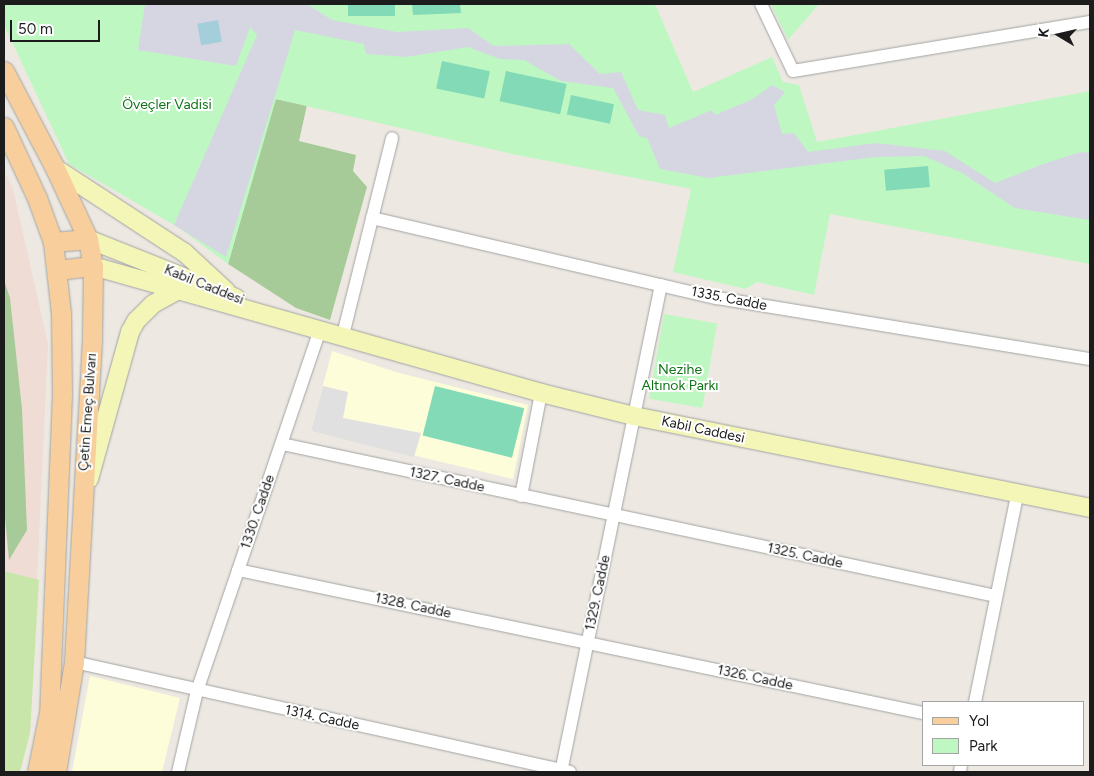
<!DOCTYPE html>
<meta charset="utf-8">
<style>
body{margin:0}
#map{position:relative;width:1094px;height:776px;overflow:hidden;background:#ede9e2;font-family:Figtree,sans-serif}
div>[style]{position:absolute}
.education>*{inset:0;background:#fdfdda}
.military>*{inset:0;background:#efdcd5}
.grass>*{inset:0;background:#c8e6a9}
.forest>*{inset:0;background:#a7cb98}
.park>*{inset:0;background:#bff7c3;transform-origin:0 0}
.pitch>*{inset:0;background:#82dab7;transform-origin:0 0}
.parking>*{inset:0;background:#e0e0e0}
.plaza>*{inset:0;background:#d6d6e3}
.water>*{inset:0;background:#a4ced9;transform-origin:0 0}
.roads{filter:drop-shadow(0 0 1px #a3a3a3) drop-shadow(0 0 1px #a3a3a3)}
.street>*{height:12px;margin:-6px;padding:0 6px;transform-origin:6px;border-radius:6px;background:#fff}
.secondary>*{height:18px;margin:-9px;padding:0 9px;transform-origin:9px;border-radius:9px;background:#f4f6b7}
.primary>*{height:19px;margin:-9.5px;padding:0 9.5px;transform-origin:9.5px;border-radius:9.5px;background:#f8cf9c}
span{translate:-50% -50%;white-space:nowrap;text-align:center;line-height:1.15;-webkit-text-stroke:4px #fff;paint-order:stroke}
.park-label{font-size:14px;color:#0f7417}
.street-label{font-size:14px;color:#1c1c1c}
.frame{position:absolute;inset:0;border:5px solid #1c1c1c;pointer-events:none}
.legend{position:absolute;left:922px;top:701px;width:162px;height:65px;box-sizing:border-box;background:#fff;border:1px solid #a4a4a4;margin:0;padding:6px 9px;list-style:none;font-size:15px;color:#1c1c1c}
.legend li{display:flex;align-items:center;gap:10px;height:25px}
.legend b{width:25px;border:1px solid #a4a4a4}
.north{position:absolute;left:1034px;top:10px;width:50px;height:50px;-webkit-text-stroke:4px #fff;paint-order:stroke;rotate:279deg;font-size:14px;font-weight:700;line-height:20px;text-align:center;color:#1c1c1c}
.north::after{content:'';display:block;margin:auto;width:18px;height:22px;background:#1c1c1c;clip-path:polygon(50% 0,100% 100%,50% 72%,0 100%)}
.scale{position:absolute;left:10px;top:20px;width:90px;height:22px;box-sizing:border-box;border:2px solid #1c1c1c;border-top:0;padding-left:6px;font-size:15px;line-height:18px;white-space:nowrap;color:#1c1c1c;-webkit-text-stroke:4px #fff;paint-order:stroke}
</style>
<div id="map">
<div class="education">
<i style="clip-path:polygon(332px 351px,399px 373px,528px 405px,513px 479px,311px 431px)"></i>
<i style="clip-path:polygon(90px 676px,180px 698px,162px 772px,72px 772px)"></i>
</div>
<div class="military">
<i style="clip-path:polygon(4px 171px,13px 189px,48px 344px,30px 733px,17px 772px,4px 772px)"></i>
</div>
<div class="grass">
<i style="clip-path:polygon(4px 571px,39px 580px,30px 733px,20px 772px,4px 772px)"></i>
</div>
<div class="forest">
<i style="clip-path:polygon(275px 99px,307px 105px,299px 141px,356px 155px,353px 171px,367px 187px,330px 320px,296px 308px,228px 264px)"></i>
<i style="clip-path:polygon(4px 280px,10px 298px,22px 409px,27px 530px,9px 560px,4px 506px)"></i>
</div>
<div class="park">
<i style="clip-path:polygon(4px 4px,655px 4px,693px 92px,772px 57px,783px 82px,799px 85px,817px 142px,1090px 91px,1090px 264px,830px 214px,814px 295px,757px 282px,746px 289px,673px 272px,691px 189px,512px 154px,276px 99px,228px 264px,179px 228px,69px 164px,4px 25px)"></i>
<i style="clip-path:polygon(771px 4px,819px 4px,788px 40px)"></i>
<i style="left:664px;top:314px;width:54px;height:86px;rotate:10deg"></i>
</div>
<div class="pitch">
<i style="left:348px;top:4px;width:47px;height:12px"></i>
<i style="clip-path:polygon(412px 4px,460px 4px,461px 13px,413px 15px)"></i>
<i style="left:442px;top:61px;width:49px;height:28px;rotate:12deg"></i>
<i style="left:506px;top:71px;width:62px;height:31px;rotate:12deg"></i>
<i style="left:571px;top:95px;width:44px;height:20px;rotate:12deg"></i>
<i style="left:928px;top:166px;width:21px;height:44px;rotate:85deg"></i>
<i style="left:435px;top:386px;width:92px;height:51px;rotate:14deg"></i>
</div>
<div class="parking">
<i style="clip-path:polygon(323px 386px,348px 392px,343px 418px,421px 433px,414px 457px,311px 431px)"></i>
</div>
<div class="plaza">
<i style="clip-path:polygon(145px 4px,307px 4px,332px 20px,397px 32px,468px 28px,494px 46px,569px 44px,600px 74px,621px 72px,638px 110px,665px 115px,669px 128px,712px 110px,715px 115px,753px 99px,772px 85px,785px 92px,774px 105px,782px 134px,794px 133px,808px 152px,876px 143px,945px 151px,995px 183px,1043px 164px,1081px 152px,1090px 153px,1090px 220px,1015px 208px,962px 173px,924px 156px,876px 157px,709px 178px,660px 169px,647px 138px,639px 136px,613px 88px,561px 81px,524px 60px,500px 59px,468px 47px,406px 57px,366px 54px,364px 44px,295px 30px,226px 257px,174px 225px,257px 35px,250px 27px,236px 66px,138px 50px)"></i>
</div>
<div class="water">
<i style="left:218px;top:20px;width:22px;height:21px;rotate:80deg"></i>
</div>
<div class="roads">
<div class="street">
<i style="left:761px;top:4px;width:74px;rotate:64.5deg"></i>
<i style="left:793px;top:71px;width:301px;rotate:-9.4deg"></i>
<i style="left:372px;top:218px;width:354px;rotate:13.1deg"></i>
<i style="left:717px;top:298px;width:378px;rotate:9.3deg"></i>
<i style="left:342px;top:339px;width:207px;rotate:-76deg"></i>
<i style="left:282px;top:444px;width:730px;rotate:12.02deg"></i>
<i style="left:521px;top:496px;width:105px;rotate:-79deg"></i>
<i style="left:238px;top:570px;width:700px;rotate:11.79deg"></i>
<i style="left:74px;top:662px;width:508px;rotate:12.5deg"></i>
<i style="left:975px;top:702px;width:211px;rotate:-78.5deg"></i>
<i style="left:178px;top:772px;width:83px;rotate:-76.8deg"></i>
<i style="left:197px;top:691px;width:378px;rotate:-71.2deg"></i>
<i style="left:561px;top:772px;width:497px;rotate:-78.4deg"></i>
<i style="left:960px;top:772px;width:7px;rotate:-82deg"></i>
</div>
<div class="secondary">
<i style="left:55px;top:168px;width:155px;rotate:33.2deg"></i>
<i style="left:185px;top:253px;width:56px;rotate:42.8deg"></i>
<i style="left:88px;top:239px;width:159px;rotate:21.7deg"></i>
<i style="left:93px;top:266px;width:466px;rotate:15.8deg"></i>
<i style="left:541px;top:393px;width:96px;rotate:13.9deg"></i>
<i style="left:634px;top:416px;width:465px;rotate:11.4deg"></i>
<i style="left:89px;top:479px;width:153px;rotate:-74.4deg"></i>
<i style="left:130px;top:332px;width:13px;rotate:-61deg"></i>
<i style="left:136px;top:321px;width:24px;rotate:-45deg"></i>
<i style="left:153px;top:304px;width:26px;rotate:-29deg"></i>
</div>
<div class="primary">
<i style="left:4px;top:71px;width:110px;rotate:62.3deg"></i>
<i style="left:55px;top:168px;width:78px;rotate:65.1deg"></i>
<i style="left:88px;top:239px;width:27px;rotate:80deg"></i>
<i style="left:93px;top:266px;width:74px;rotate:90.8deg"></i>
<i style="left:92px;top:340px;width:323px;rotate:93.2deg"></i>
<i style="left:74px;top:662px;width:111px;rotate:99.3deg"></i>
<i style="left:4px;top:127px;width:78px;rotate:65.1deg"></i>
<i style="left:37px;top:198px;width:47px;rotate:70deg"></i>
<i style="left:53px;top:242px;width:71px;rotate:83.6deg"></i>
<i style="left:61px;top:313px;width:81px;rotate:89.3deg"></i>
<i style="left:62px;top:394px;width:319px;rotate:92.3deg"></i>
<i style="left:49px;top:713px;width:60px;rotate:101.5deg"></i>
<i style="left:53px;top:242px;width:35px;rotate:-5deg"></i>
<i style="left:58px;top:270px;width:35px;rotate:-7deg"></i>
</div>
</div>
<div class="park-label">
<span style="left:167px;top:105px">Öveçler Vadisi</span>
<span style="left:680px;top:378px">Nezihe<br>Altınok Parkı</span>
</div>
<div class="street-label">
<span style="left:204px;top:285px;rotate:22deg">Kabil Caddesi</span>
<span style="left:729px;top:299px;rotate:11deg">1335. Cadde</span>
<span style="left:88px;top:412px;rotate:-86deg">Çetin Emeç Bulvarı</span>
<span style="left:703px;top:430px;rotate:12deg">Kabil Caddesi</span>
<span style="left:447px;top:480px;rotate:12deg">1327. Cadde</span>
<span style="left:258px;top:512px;rotate:-71deg">1330. Cadde</span>
<span style="left:805px;top:556px;rotate:12deg">1325. Cadde</span>
<span style="left:598px;top:593px;rotate:-78deg">1329. Cadde</span>
<span style="left:413px;top:606px;rotate:12deg">1328. Cadde</span>
<span style="left:755px;top:678px;rotate:12deg">1326. Cadde</span>
<span style="left:322px;top:718px;rotate:12deg">1314. Cadde</span>
</div>
<div class="frame"></div>
<ul class="legend">
<li><b style="height:6px;background:#f8cf9c"></b>Yol</li>
<li><b style="height:14px;background:#bff7c3"></b>Park</li>
</ul>
<div class="north">K</div>
<div class="scale">50 m</div>
</div>
